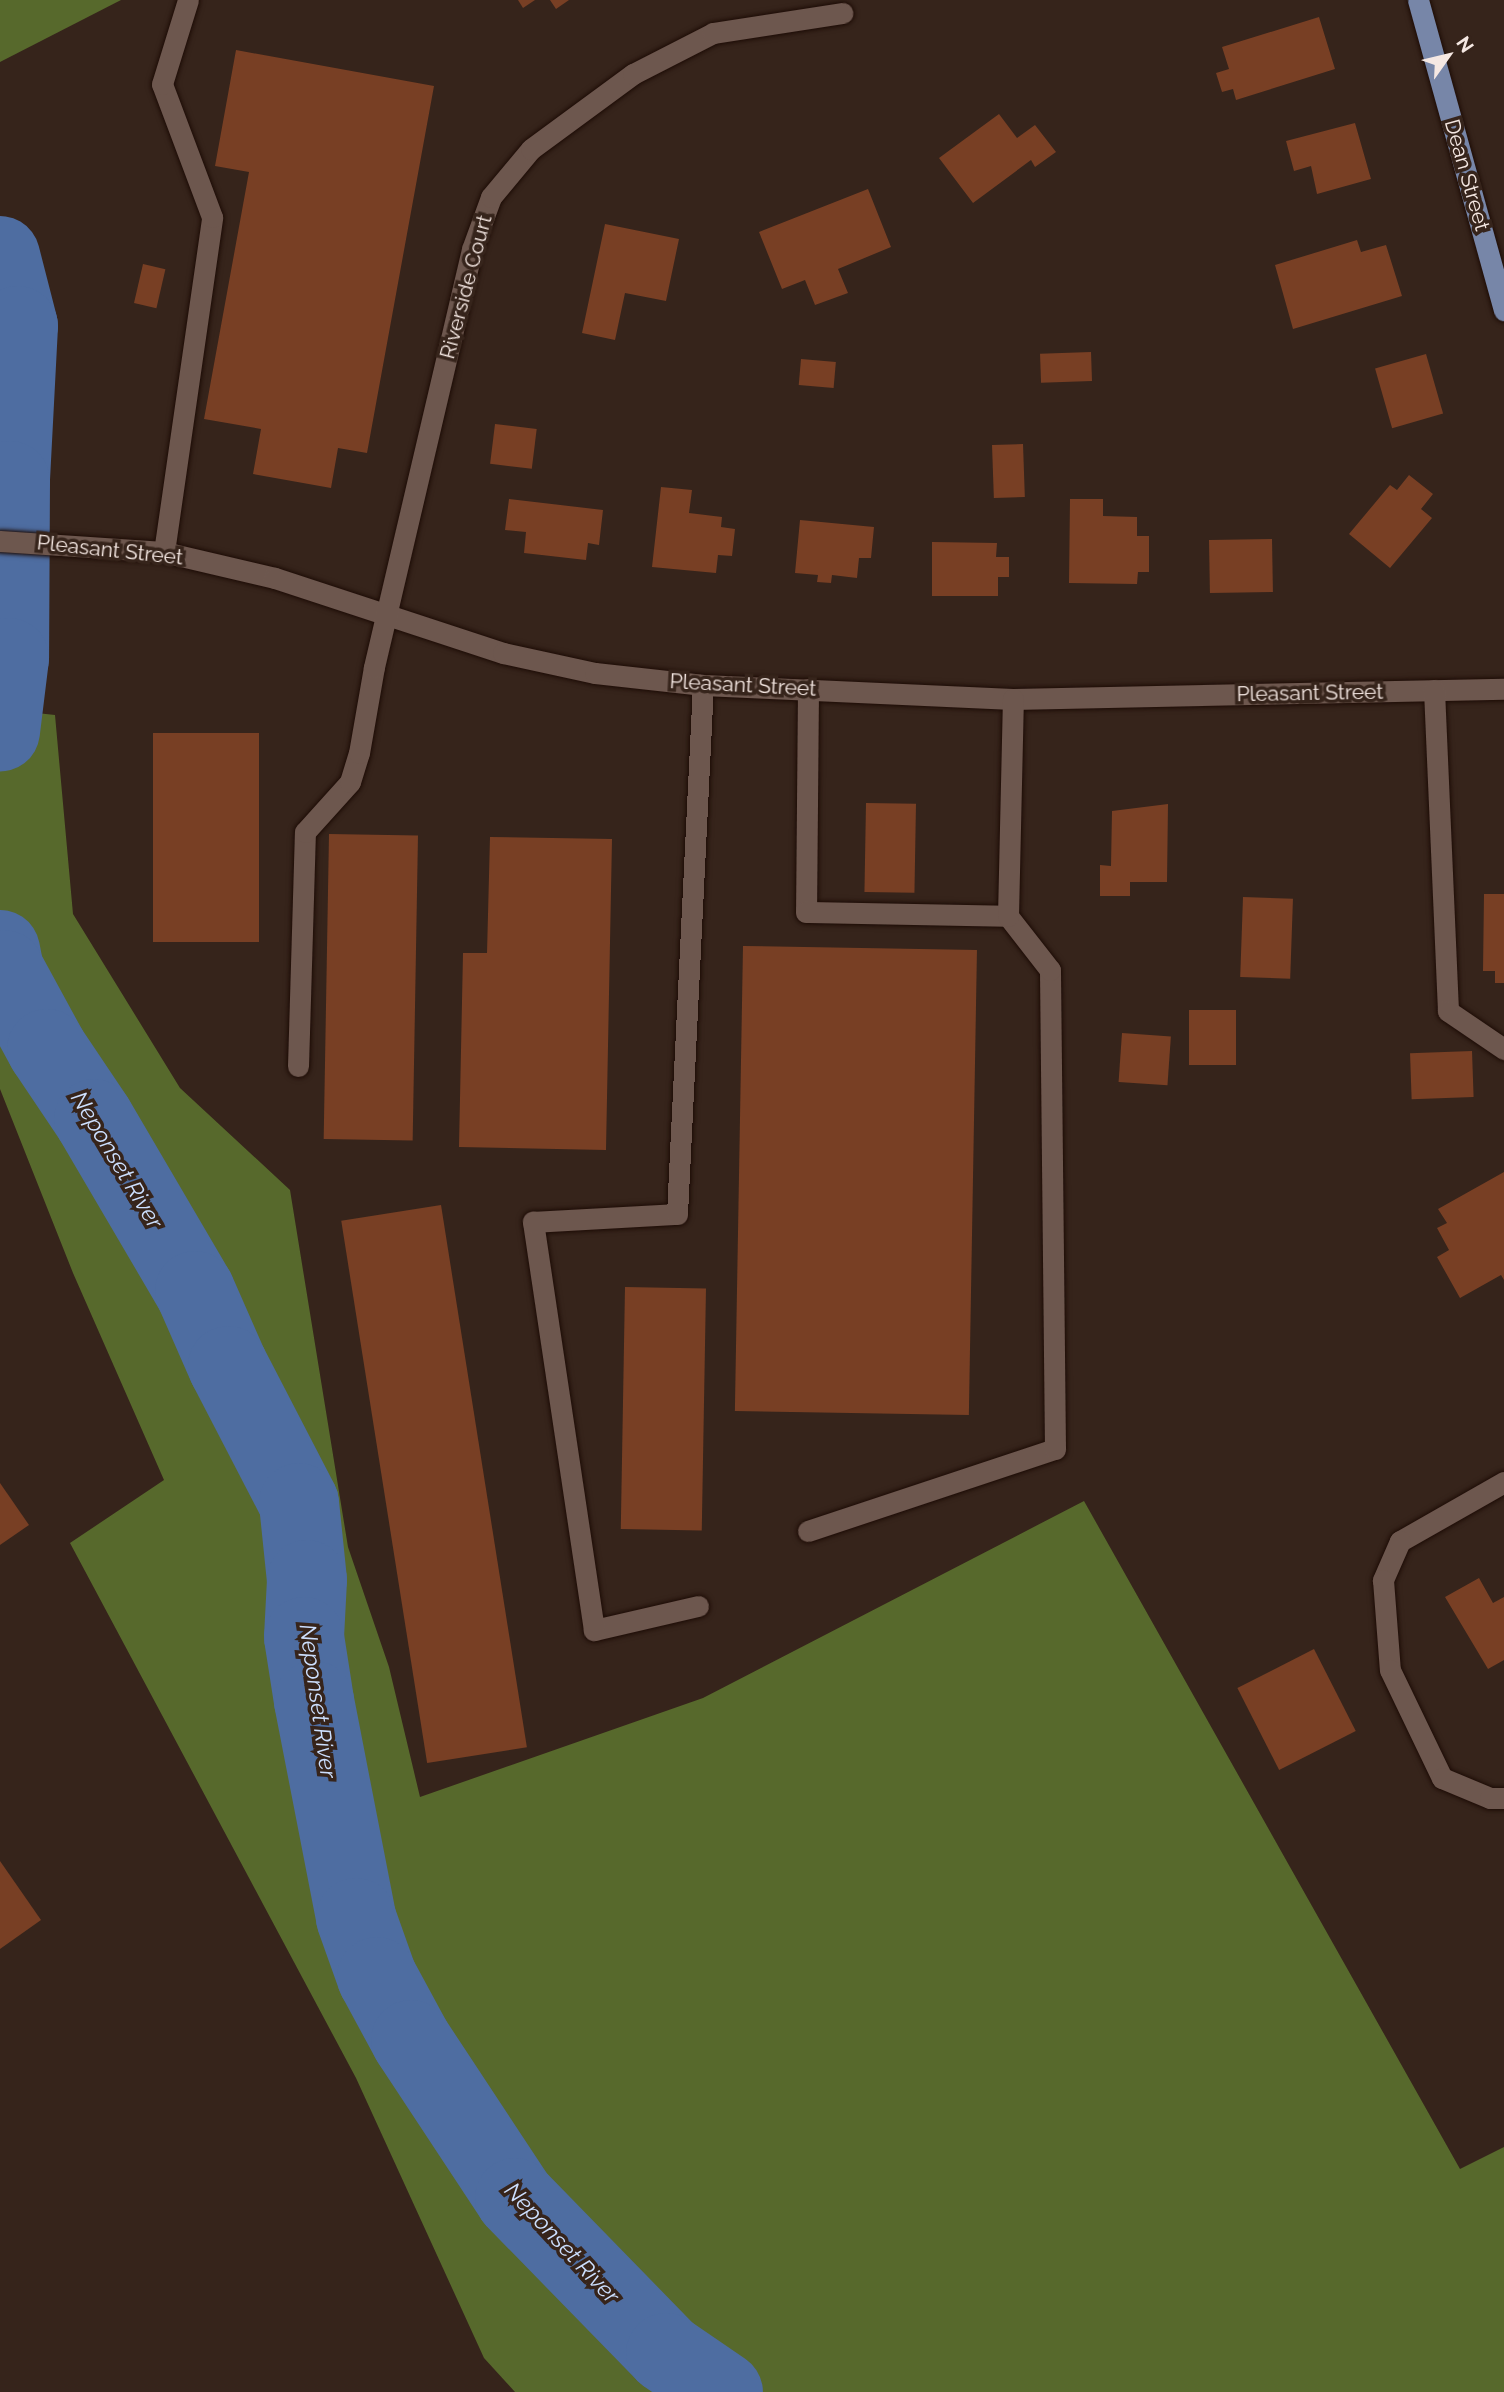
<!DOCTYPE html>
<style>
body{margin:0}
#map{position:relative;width:1504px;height:2392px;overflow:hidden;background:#36241b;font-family:Raleway,sans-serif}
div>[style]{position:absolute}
.forest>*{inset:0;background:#57692c}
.river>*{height:80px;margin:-40px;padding:0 40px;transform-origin:40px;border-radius:40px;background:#4e6da1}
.building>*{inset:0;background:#783f24;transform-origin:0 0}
.roads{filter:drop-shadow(0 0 2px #1d0c06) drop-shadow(0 0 2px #1d0c06)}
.minor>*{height:21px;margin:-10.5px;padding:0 10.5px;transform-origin:10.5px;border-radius:10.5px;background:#6d574e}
.major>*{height:21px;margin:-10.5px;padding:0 10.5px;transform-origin:10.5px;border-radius:10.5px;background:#7786a8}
span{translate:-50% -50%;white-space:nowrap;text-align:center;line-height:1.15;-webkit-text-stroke:7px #36241b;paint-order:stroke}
.street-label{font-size:21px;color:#f5e8e3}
.water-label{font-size:23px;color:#ccdffe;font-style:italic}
.north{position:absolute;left:1413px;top:21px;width:70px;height:70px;-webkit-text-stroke:5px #36241b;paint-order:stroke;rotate:56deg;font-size:19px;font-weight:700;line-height:28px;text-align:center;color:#f5e8e3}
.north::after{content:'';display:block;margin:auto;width:24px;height:32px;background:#f5e8e3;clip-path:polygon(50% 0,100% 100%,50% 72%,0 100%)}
</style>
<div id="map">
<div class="forest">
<i style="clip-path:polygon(0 0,121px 0,0 62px)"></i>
<i style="clip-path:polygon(0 709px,55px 715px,73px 914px,180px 1088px,290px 1190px,348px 1547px,389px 1667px,420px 1797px,703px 1698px,1084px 1501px,1460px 2169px,1504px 2147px,1504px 2392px,515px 2392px,484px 2358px,356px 2078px,70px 1543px,164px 1480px,73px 1273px,0 1089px)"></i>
</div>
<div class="river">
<i style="left:0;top:256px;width:72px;rotate:75.6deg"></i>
<i style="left:18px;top:326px;width:155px;rotate:93deg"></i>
<i style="left:10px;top:481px;width:177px;rotate:90.3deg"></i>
<i style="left:9px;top:658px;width:74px;rotate:97deg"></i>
<i style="left:0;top:950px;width:20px;rotate:79deg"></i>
<i style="left:4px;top:970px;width:90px;rotate:61.4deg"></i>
<i style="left:47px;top:1049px;width:84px;rotate:56.1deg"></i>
<i style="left:94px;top:1119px;width:199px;rotate:59.6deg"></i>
<i style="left:195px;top:1291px;width:82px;rotate:66.3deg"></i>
<i style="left:228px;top:1366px;width:154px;rotate:62.6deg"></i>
<i style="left:299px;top:1503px;width:77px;rotate:84.1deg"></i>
<i style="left:307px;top:1580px;width:57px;rotate:93deg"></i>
<i style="left:304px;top:1637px;width:65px;rotate:81.1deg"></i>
<i style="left:314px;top:1701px;width:221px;rotate:79deg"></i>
<i style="left:356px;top:1918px;width:63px;rotate:70.4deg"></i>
<i style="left:377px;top:1977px;width:72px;rotate:61.6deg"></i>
<i style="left:411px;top:2040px;width:189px;rotate:56.6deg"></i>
<i style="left:515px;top:2198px;width:216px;rotate:45.7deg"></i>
<i style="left:666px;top:2353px;width:69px;rotate:34.4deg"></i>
</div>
<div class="building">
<i style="clip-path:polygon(518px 0,535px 0,523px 8px)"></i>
<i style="clip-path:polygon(550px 0,569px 0,556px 9px)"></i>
<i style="clip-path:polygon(1319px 17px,1335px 69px,1236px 100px,1233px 89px,1222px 92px,1216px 73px,1229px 69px,1222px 47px)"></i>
<i style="clip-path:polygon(236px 50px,434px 86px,367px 453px,338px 448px,331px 488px,253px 474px,261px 429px,204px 419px,249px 172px,215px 166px)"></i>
<i style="clip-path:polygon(999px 114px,1017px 138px,1035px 125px,1056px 152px,1035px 167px,1031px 160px,973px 203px,939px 158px)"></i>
<i style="clip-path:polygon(1355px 123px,1371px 179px,1317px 194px,1311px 166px,1294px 171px,1286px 141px)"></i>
<i style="clip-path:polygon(868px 189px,891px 247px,838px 269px,848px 293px,815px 305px,805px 280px,782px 289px,759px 232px)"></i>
<i style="clip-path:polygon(605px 224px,679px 239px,666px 301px,625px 293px,615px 340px,582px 333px)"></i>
<i style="clip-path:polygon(1357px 240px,1361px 252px,1386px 245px,1402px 296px,1293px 329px,1275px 265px)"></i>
<i style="left:143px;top:264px;width:23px;height:40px;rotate:13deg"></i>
<i style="left:1091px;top:352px;width:29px;height:51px;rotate:88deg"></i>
<i style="left:1426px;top:354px;width:62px;height:53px;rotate:74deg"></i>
<i style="left:801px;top:359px;width:35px;height:26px;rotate:5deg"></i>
<i style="left:495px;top:424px;width:42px;height:40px;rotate:7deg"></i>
<i style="left:1023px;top:444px;width:53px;height:31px;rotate:88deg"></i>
<i style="clip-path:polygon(1409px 475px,1433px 494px,1421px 509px,1432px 518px,1390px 568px,1349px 534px,1390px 485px,1397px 490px)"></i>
<i style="clip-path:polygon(661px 487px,692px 490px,689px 513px,722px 517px,721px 527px,735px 529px,732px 556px,718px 555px,716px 573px,652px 567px)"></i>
<i style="clip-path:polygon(509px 499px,603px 510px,599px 545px,588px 543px,586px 560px,524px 553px,526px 532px,505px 530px)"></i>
<i style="clip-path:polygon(1070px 499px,1103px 499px,1103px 516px,1137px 517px,1137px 536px,1149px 536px,1149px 572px,1138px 572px,1137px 584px,1069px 583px)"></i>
<i style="clip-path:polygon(800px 520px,874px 527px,871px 558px,859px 558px,857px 578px,832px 575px,831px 583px,817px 582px,818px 575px,795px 573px)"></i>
<i style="left:1272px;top:539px;width:53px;height:63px;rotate:89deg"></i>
<i style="clip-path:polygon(932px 542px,997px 543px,996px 557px,1009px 557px,1009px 577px,998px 577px,998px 596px,932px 596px)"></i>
<i style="left:153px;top:733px;width:106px;height:209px"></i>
<i style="left:866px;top:803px;width:50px;height:89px;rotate:1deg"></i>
<i style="clip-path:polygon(1168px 804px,1167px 882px,1130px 882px,1130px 896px,1100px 896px,1100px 865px,1111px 866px,1112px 811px)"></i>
<i style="left:329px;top:834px;width:89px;height:305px;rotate:1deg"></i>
<i style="clip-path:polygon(490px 837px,612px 839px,606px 1150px,459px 1147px,463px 953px,487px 953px)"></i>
<i style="clip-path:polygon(1484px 894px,1504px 894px,1504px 983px,1495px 983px,1495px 971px,1483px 971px)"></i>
<i style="left:1243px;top:897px;width:50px;height:80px;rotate:2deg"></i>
<i style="left:743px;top:946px;width:234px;height:465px;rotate:1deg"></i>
<i style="left:1189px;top:1010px;width:47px;height:55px"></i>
<i style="left:1122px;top:1033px;width:49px;height:49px;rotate:4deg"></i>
<i style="left:1472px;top:1051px;width:46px;height:62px;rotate:88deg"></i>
<i style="clip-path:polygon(1504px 1172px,1504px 1280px,1501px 1275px,1460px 1298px,1437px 1257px,1449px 1250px,1437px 1228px,1447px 1223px,1438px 1209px)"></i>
<i style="left:441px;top:1205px;width:549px;height:101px;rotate:81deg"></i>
<i style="left:625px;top:1287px;width:81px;height:242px;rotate:1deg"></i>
<i style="clip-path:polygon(0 1483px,29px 1525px,0 1545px)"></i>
<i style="clip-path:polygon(1479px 1578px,1493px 1603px,1504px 1597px,1504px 1660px,1488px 1669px,1445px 1597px)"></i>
<i style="left:1314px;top:1649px;width:92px;height:86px;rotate:63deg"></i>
<i style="clip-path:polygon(0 1861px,41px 1920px,0 1949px)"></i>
</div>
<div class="roads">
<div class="minor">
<i style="left:0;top:541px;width:164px;rotate:3.8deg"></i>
<i style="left:164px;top:552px;width:114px;rotate:13.2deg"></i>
<i style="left:275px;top:578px;width:240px;rotate:18.2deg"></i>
<i style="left:503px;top:653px;width:94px;rotate:12.3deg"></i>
<i style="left:595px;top:673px;width:109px;rotate:6.3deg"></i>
<i style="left:703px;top:685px;width:310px;rotate:2.6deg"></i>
<i style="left:1013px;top:699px;width:491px;rotate:-1.2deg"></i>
<i style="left:164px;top:552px;width:338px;rotate:-81.8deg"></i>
<i style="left:212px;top:217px;width:142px;rotate:-110.6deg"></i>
<i style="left:162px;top:84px;width:88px;rotate:-72.8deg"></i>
<i style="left:808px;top:689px;width:223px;rotate:90.5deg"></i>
<i style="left:806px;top:912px;width:202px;rotate:1.1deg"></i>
<i style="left:1434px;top:690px;width:321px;rotate:87.5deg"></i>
<i style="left:1448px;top:1011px;width:68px;rotate:34.2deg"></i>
<i style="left:298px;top:1066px;width:234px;rotate:-88.3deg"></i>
<i style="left:305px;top:832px;width:67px;rotate:-48deg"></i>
<i style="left:350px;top:782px;width:30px;rotate:-73deg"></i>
<i style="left:359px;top:753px;width:87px;rotate:-80.1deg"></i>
<i style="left:374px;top:667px;width:429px;rotate:-76.8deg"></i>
<i style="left:472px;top:249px;width:55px;rotate:-69.9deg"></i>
<i style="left:491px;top:197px;width:62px;rotate:-50.2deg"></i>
<i style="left:531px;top:149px;width:127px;rotate:-36.3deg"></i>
<i style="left:633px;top:74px;width:90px;rotate:-27.1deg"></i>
<i style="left:713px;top:33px;width:131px;rotate:-8.8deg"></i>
<i style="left:1504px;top:1482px;width:120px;rotate:150.4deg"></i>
<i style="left:1400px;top:1541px;width:43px;rotate:113.6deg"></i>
<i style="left:1383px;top:1580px;width:90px;rotate:85.6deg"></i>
<i style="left:1390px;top:1670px;width:120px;rotate:64.3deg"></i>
<i style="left:1442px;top:1778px;width:52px;rotate:22.6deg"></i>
<i style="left:1490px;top:1798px;width:14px"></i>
<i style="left:808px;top:1531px;width:260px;rotate:-18.4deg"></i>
<i style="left:1055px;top:1449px;width:479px;rotate:-90.6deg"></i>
<i style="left:1050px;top:970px;width:68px;rotate:-127.9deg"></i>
<i style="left:1008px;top:916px;width:217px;rotate:-88.7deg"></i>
<i style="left:698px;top:1606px;width:107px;rotate:167deg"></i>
<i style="left:594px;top:1630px;width:413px;rotate:-98.5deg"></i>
<i style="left:533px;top:1222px;width:144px;rotate:-3.2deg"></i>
<i style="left:677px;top:1214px;width:530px;rotate:-87.19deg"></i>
</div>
<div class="major">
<i style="left:1418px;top:0;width:322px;rotate:74.5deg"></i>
</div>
</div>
<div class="street-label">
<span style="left:1467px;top:175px;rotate:74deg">Dean Street</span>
<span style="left:466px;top:287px;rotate:-75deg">Riverside Court</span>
<span style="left:110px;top:550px;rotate:6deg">Pleasant Street</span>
<span style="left:743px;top:685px;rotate:3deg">Pleasant Street</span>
<span style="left:1310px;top:693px;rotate:-1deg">Pleasant Street</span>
</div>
<div class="water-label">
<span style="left:117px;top:1160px;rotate:59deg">Neponset River</span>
<span style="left:318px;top:1701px;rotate:82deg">Neponset River</span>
<span style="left:562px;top:2243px;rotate:47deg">Neponset River</span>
</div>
<div class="north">N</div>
</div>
